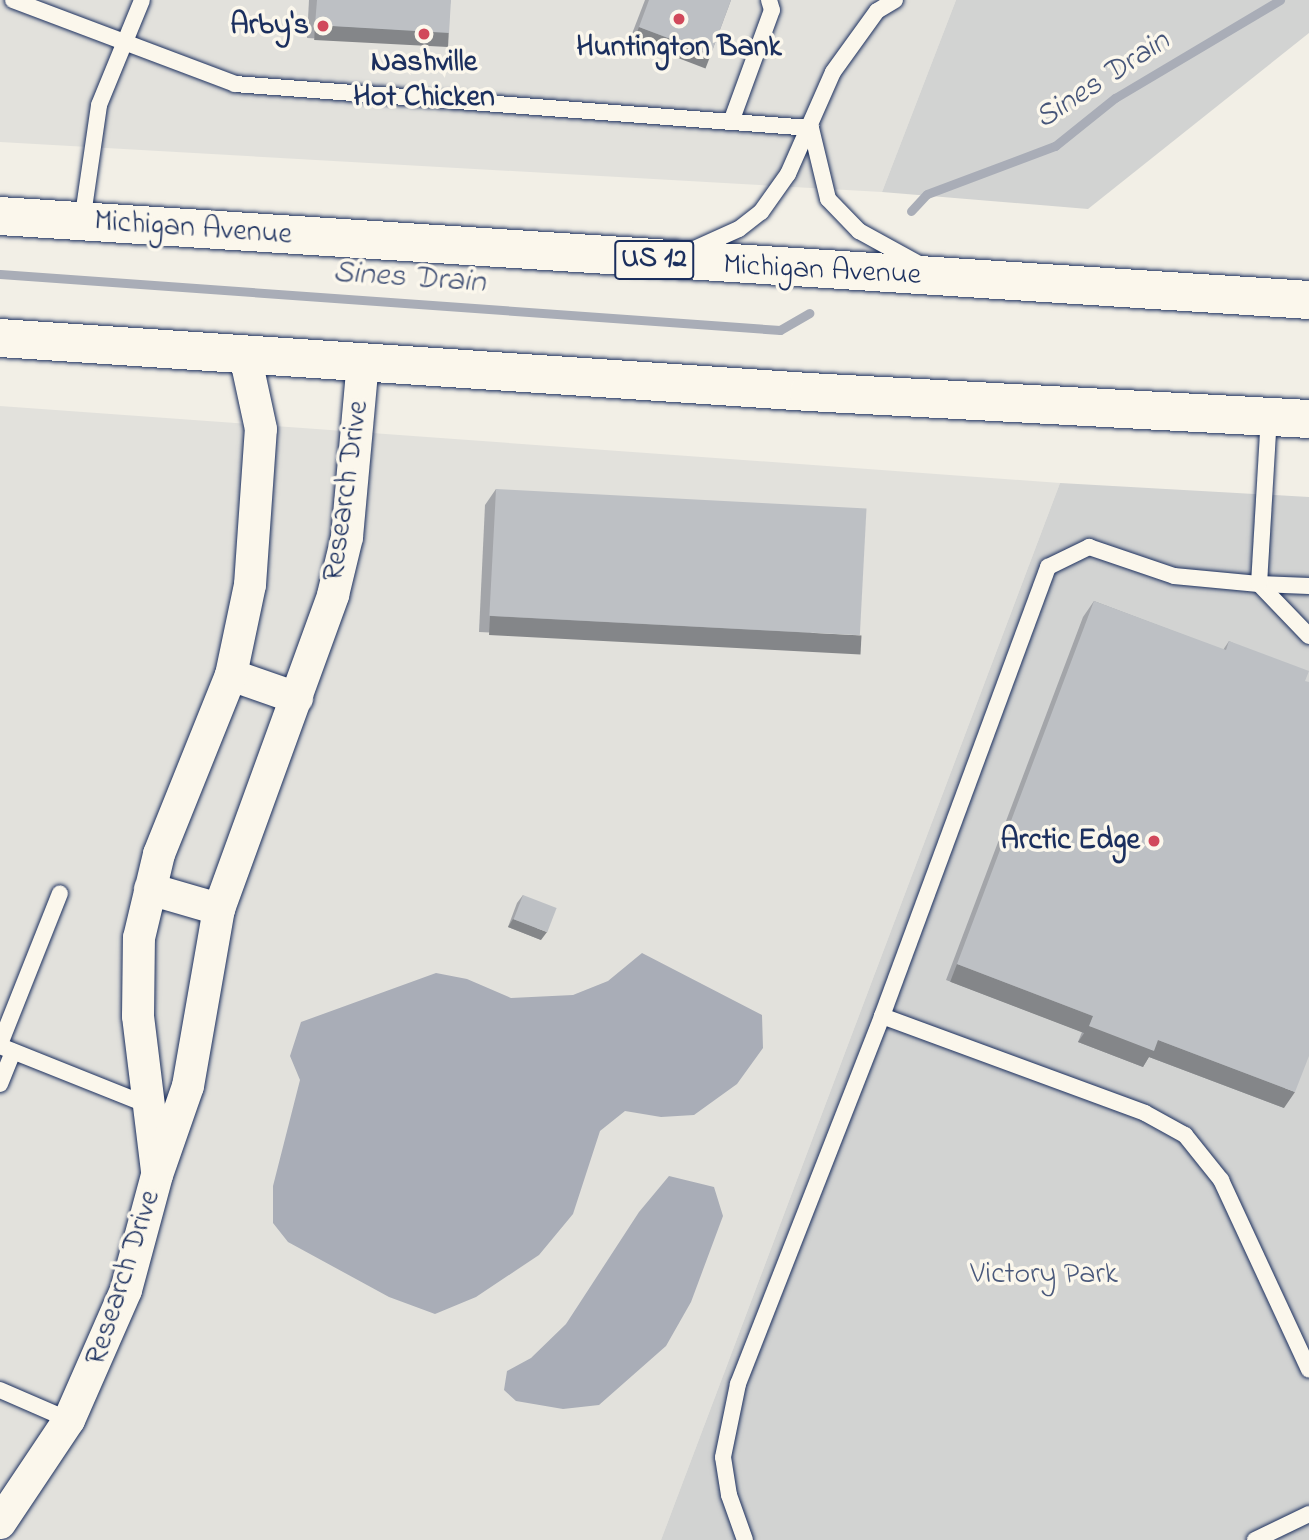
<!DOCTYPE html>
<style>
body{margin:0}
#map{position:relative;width:1309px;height:1540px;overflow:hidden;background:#f2efe6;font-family:"Indie Flower",sans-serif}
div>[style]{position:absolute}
.built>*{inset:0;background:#e2e1dc}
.green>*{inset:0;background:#d2d3d2}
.water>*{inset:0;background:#a9adb7}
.stream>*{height:9px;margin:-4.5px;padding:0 4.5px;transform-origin:4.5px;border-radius:4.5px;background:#a9adb7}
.roads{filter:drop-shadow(0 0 2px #1b2f5e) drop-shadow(0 0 2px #1b2f5e)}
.lane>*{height:16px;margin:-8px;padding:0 8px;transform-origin:8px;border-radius:8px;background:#fbf7ec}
.street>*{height:32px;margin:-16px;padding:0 16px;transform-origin:16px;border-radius:16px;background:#fbf7ec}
.primary>*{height:38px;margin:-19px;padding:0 19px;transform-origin:19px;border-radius:19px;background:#fbf7ec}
.wall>*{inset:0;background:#a3a5a9}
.shaded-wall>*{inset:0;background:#848689;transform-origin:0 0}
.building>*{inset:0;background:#bdc0c4;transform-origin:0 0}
.dots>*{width:19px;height:19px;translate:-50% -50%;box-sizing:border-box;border:4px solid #fbf7ec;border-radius:50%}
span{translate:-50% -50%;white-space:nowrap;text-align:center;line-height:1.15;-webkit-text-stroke:7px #fbf7ec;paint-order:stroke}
.shield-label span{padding:2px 5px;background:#fbf7ec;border:2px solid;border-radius:5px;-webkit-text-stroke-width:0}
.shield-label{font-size:28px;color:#1b2f5e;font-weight:700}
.poi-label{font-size:30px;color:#1b2f5e;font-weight:700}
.right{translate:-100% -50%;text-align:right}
.street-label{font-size:30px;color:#1b2f5e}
.park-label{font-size:30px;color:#49587b}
.water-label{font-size:32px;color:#465579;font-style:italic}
</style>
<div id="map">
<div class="built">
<i style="clip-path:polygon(0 0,956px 0,882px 192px,0 142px)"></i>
<i style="clip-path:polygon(0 406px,1060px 483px,661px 1540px,0 1540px)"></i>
</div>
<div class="green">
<i style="clip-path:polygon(956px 0,1309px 0,1309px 33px,1088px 209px,882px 192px)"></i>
<i style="clip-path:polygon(1060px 483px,1309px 497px,1309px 1540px,661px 1540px)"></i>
</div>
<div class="water">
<i style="clip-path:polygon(642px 953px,762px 1015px,763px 1048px,737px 1084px,694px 1115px,661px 1117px,625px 1111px,600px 1131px,573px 1214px,539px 1255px,476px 1297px,435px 1314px,389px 1297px,288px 1242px,273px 1223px,273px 1186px,300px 1080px,290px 1056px,301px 1022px,436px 973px,467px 979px,511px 998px,573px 995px,608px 981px)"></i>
<i style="clip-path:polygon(669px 1176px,714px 1187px,723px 1216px,691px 1302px,666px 1346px,599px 1405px,563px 1409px,516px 1401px,504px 1390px,507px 1371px,531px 1358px,566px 1324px,639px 1212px)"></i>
</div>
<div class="stream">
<i style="left:911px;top:211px;width:23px;rotate:-47deg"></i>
<i style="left:927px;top:194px;width:137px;rotate:-20.6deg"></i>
<i style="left:1055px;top:146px;width:77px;rotate:-38.7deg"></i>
<i style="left:1115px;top:98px;width:192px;rotate:-30.7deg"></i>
<i style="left:0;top:274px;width:782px;rotate:4.11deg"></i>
<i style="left:780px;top:330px;width:34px;rotate:-30deg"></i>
</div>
<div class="roads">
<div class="lane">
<i style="left:13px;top:0;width:237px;rotate:20.7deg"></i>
<i style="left:235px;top:84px;width:578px;rotate:4.37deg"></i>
<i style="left:731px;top:122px;width:119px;rotate:-69.9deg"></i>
<i style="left:772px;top:10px;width:10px;rotate:-107deg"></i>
<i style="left:811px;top:128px;width:73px;rotate:76.5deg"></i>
<i style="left:828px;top:199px;width:45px;rotate:45.9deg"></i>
<i style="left:859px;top:231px;width:68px;rotate:28.8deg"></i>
<i style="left:82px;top:222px;width:118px;rotate:-81.7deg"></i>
<i style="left:99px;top:105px;width:113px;rotate:-67.7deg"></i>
<i style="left:692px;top:250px;width:51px;rotate:-24.1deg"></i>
<i style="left:739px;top:229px;width:28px;rotate:-38deg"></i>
<i style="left:761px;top:212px;width:47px;rotate:-54.6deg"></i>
<i style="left:788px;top:174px;width:111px;rotate:-66.2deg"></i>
<i style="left:833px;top:72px;width:75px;rotate:-54.2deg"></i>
<i style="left:877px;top:11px;width:21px;rotate:-31deg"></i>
<i style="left:1259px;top:584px;width:72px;rotate:46.1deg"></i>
<i style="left:1259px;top:584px;width:50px;rotate:2.3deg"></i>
<i style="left:882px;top:1016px;width:479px;rotate:-69.7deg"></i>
<i style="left:1048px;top:567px;width:46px;rotate:-26deg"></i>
<i style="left:1089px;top:547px;width:90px;rotate:18.8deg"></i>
<i style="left:1174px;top:576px;width:85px;rotate:5.4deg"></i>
<i style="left:1259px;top:584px;width:167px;rotate:-86.6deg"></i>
<i style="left:0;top:1044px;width:162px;rotate:-68.3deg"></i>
<i style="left:0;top:1046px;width:162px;rotate:21.8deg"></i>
<i style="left:0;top:1084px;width:35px;rotate:-68deg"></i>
<i style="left:0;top:1390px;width:75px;rotate:23.5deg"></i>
<i style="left:745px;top:1540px;width:48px;rotate:-109.6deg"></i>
<i style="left:729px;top:1495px;width:38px;rotate:-99deg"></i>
<i style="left:723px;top:1457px;width:75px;rotate:-78.4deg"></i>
<i style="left:738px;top:1384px;width:395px;rotate:-68.6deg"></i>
<i style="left:882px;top:1016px;width:280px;rotate:20.2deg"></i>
<i style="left:1145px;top:1113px;width:46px;rotate:28.8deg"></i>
<i style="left:1185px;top:1135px;width:58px;rotate:51.3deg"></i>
<i style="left:1221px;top:1180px;width:209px;rotate:65.1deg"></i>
<i style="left:1255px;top:1540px;width:60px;rotate:-25.7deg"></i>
</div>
<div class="street">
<i style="left:231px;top:675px;width:70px;rotate:19.2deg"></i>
<i style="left:150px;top:889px;width:72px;rotate:16.2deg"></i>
<i style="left:157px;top:1171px;width:156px;rotate:-97deg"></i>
<i style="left:138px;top:1016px;width:78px;rotate:-89.3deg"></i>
<i style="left:139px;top:938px;width:86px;rotate:-76.6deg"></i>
<i style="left:159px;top:854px;width:193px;rotate:-68.1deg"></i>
<i style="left:231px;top:675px;width:92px;rotate:-78.1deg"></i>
<i style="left:250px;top:585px;width:156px;rotate:-86deg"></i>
<i style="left:261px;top:429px;width:76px;rotate:-102.2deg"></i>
<i style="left:0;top:1523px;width:124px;rotate:-56.2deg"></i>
<i style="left:69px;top:1420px;width:142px;rotate:-66.3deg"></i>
<i style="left:126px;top:1290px;width:119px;rotate:-74.9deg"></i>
<i style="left:157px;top:1175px;width:94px;rotate:-70.8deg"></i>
<i style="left:188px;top:1086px;width:180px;rotate:-80.1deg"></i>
<i style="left:219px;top:909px;width:334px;rotate:-70deg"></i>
<i style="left:333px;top:595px;width:60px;rotate:-76.4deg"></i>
<i style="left:347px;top:537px;width:176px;rotate:-84.8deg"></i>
</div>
<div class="primary">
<i style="left:0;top:216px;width:1312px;rotate:3.67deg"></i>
<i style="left:0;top:338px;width:811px;rotate:3.82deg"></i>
<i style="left:809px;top:392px;width:501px;rotate:3.09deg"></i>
</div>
</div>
<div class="wall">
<i style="clip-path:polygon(309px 0,451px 0,440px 46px,307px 38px)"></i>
<i style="clip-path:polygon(645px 0,731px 0,711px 54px,702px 66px,630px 39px)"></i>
<i style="clip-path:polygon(496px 489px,850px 650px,479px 632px,485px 505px)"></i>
<i style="clip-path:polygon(1094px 601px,1223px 650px,1229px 641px,1305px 681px,1284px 1108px,1149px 1057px,1143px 1067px,1078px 1042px,1082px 1032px,946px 980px,1083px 617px)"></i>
<i style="clip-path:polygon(523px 895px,541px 940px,508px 927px,517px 903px)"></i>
</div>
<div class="shaded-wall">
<i style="left:315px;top:25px;width:134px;height:15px;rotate:3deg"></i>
<i style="left:639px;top:27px;width:77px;height:15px;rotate:21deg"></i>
<i style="left:490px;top:616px;width:372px;height:19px;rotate:3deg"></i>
<i style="clip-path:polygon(513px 919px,547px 932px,541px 940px,508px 927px)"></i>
<i style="left:957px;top:964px;width:146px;height:19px;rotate:21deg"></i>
<i style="clip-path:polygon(1089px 1026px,1158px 1040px,1295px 1092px,1284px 1108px,1149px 1057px,1143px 1067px,1078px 1042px)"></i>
</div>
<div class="building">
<i style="clip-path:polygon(317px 0,451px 0,449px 33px,315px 25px)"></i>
<i style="clip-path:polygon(649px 0,731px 0,711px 54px,639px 27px)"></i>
<i style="left:496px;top:489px;width:371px;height:127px;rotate:3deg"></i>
<i style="clip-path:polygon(1094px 601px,1226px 650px,1229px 641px,1309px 671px,1305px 681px,1309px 682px,1309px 1056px,1295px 1092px,1158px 1040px,1154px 1051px,1089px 1026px,1093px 1016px,957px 964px)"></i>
<i style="left:523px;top:895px;width:36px;height:26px;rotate:21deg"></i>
</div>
<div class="dots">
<i style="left:679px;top:19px;background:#d1495b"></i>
<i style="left:323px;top:26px;background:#d1495b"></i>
<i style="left:424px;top:34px;background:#d1495b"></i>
<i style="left:1154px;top:841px;background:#d1495b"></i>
</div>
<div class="shield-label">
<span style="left:654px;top:260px">US 12</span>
</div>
<div class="poi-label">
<span class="right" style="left:309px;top:26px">Arby's</span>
<span style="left:679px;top:48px">Huntington Bank</span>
<span style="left:424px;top:80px">Nashville<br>Hot Chicken</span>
<span class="right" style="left:1140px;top:841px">Arctic Edge</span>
</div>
<div class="street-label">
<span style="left:193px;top:229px;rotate:4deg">Michigan Avenue</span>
<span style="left:822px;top:271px;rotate:3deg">Michigan Avenue</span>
<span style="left:347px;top:491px;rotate:-82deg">Research Drive</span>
<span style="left:124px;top:1278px;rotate:-72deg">Research Drive</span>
</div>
<div class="park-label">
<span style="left:1044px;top:1275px">Victory Park</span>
</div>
<div class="water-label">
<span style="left:1103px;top:81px;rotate:-33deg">Sines Drain</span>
<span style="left:409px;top:279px;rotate:4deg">Sines Drain</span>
</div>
</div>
